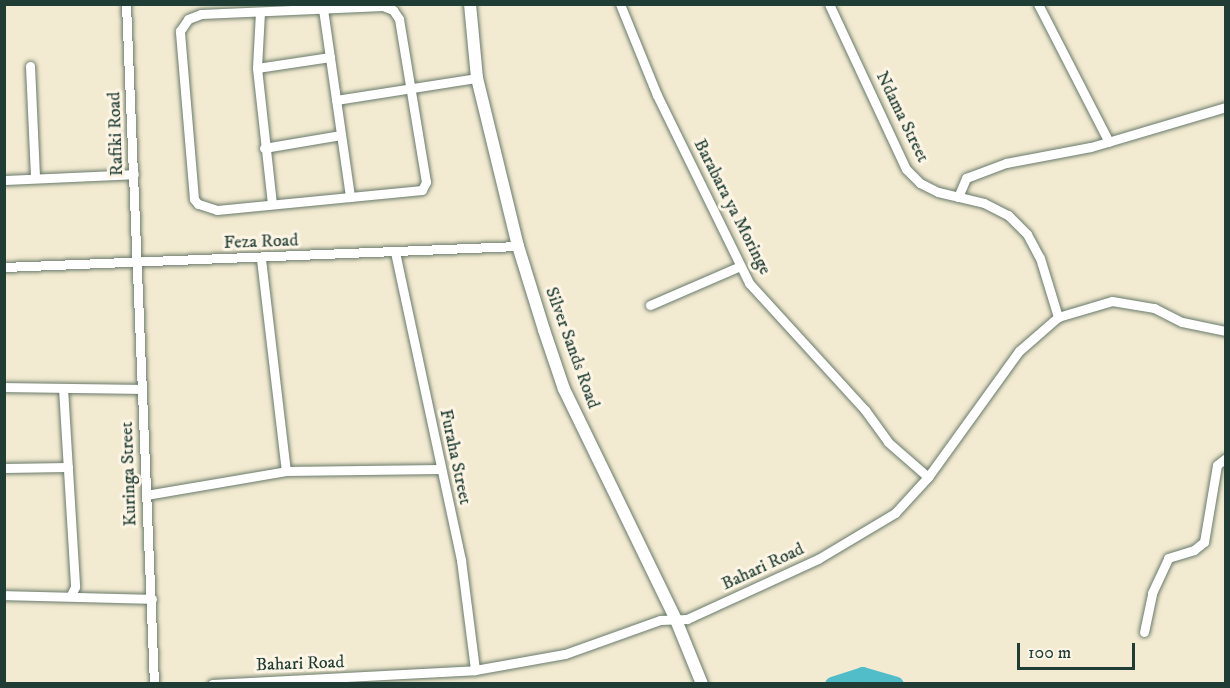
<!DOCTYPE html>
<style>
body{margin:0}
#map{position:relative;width:1230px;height:688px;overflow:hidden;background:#f3ebd1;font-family:"IM FELL DW Pica",serif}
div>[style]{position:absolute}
.river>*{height:15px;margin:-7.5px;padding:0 7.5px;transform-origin:7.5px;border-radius:7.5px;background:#50bdc8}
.roads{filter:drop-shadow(0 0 2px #697a6b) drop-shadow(0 0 2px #697a6b)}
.street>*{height:9px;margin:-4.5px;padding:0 4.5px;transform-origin:4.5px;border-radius:4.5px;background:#fff}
.secondary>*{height:12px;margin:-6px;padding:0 6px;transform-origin:6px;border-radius:6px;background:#fff}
span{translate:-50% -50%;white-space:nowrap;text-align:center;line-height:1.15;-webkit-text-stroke:6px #fcf5e5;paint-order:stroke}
.street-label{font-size:18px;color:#1f3d34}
.frame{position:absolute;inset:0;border:6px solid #1f3d34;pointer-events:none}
.scale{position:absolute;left:1017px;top:643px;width:118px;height:27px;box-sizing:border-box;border:3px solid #1f3d34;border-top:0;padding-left:8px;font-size:18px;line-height:21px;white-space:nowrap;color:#1f3d34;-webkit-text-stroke:4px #fcf5e5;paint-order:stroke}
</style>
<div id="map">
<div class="river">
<i style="left:832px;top:684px;width:32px;rotate:-18deg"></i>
<i style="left:862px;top:674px;width:35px;rotate:16deg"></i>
</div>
<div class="roads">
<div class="street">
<i style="left:126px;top:4px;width:681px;rotate:87.64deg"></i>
<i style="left:620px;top:4px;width:98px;rotate:67.9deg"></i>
<i style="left:657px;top:95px;width:209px;rotate:63.9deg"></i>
<i style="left:749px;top:283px;width:172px;rotate:47.6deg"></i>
<i style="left:865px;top:410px;width:39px;rotate:54deg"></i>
<i style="left:888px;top:442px;width:53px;rotate:41.2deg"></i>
<i style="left:829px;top:4px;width:182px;rotate:65deg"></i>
<i style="left:906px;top:169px;width:20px;rotate:45deg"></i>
<i style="left:920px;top:183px;width:20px;rotate:27deg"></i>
<i style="left:938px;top:192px;width:47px;rotate:13.4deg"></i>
<i style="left:984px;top:203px;width:27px;rotate:27deg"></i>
<i style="left:1008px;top:215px;width:27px;rotate:45deg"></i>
<i style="left:1027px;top:234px;width:27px;rotate:62deg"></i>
<i style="left:1040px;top:258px;width:62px;rotate:73deg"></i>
<i style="left:1038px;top:4px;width:155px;rotate:62.8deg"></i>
<i style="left:383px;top:6px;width:11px;rotate:22deg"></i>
<i style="left:393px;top:10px;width:11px;rotate:56deg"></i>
<i style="left:399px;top:19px;width:165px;rotate:80.6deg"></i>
<i style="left:426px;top:182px;width:9px;rotate:117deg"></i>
<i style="left:422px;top:190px;width:206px;rotate:174.4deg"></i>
<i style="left:217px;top:210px;width:20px;rotate:-162deg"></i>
<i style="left:198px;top:204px;width:6px;rotate:-129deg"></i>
<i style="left:194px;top:199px;width:169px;rotate:-94.8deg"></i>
<i style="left:180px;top:31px;width:14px;rotate:-56deg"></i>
<i style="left:188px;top:19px;width:14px;rotate:-21deg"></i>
<i style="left:201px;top:14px;width:182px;rotate:-2.5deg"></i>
<i style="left:323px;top:9px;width:190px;rotate:81.8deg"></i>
<i style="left:260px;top:12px;width:56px;rotate:93.1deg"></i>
<i style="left:257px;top:68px;width:136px;rotate:83.7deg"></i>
<i style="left:30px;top:66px;width:112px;rotate:87.4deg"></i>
<i style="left:257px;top:68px;width:74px;rotate:-8.6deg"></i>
<i style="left:336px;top:100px;width:143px;rotate:-8.9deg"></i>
<i style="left:264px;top:148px;width:78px;rotate:-9.6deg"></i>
<i style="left:4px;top:180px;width:130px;rotate:-2.6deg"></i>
<i style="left:958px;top:197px;width:21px;rotate:-67deg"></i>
<i style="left:966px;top:178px;width:43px;rotate:-20.6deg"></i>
<i style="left:1006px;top:163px;width:86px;rotate:-10.7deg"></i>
<i style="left:1091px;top:147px;width:141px;rotate:-16.5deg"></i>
<i style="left:395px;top:252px;width:315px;rotate:77.9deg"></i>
<i style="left:461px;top:560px;width:111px;rotate:82.7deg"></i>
<i style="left:261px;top:259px;width:213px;rotate:83.3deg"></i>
<i style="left:4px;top:267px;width:514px;rotate:-2.34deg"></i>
<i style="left:650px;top:305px;width:98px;rotate:-23.4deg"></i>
<i style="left:4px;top:387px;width:138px;rotate:0.8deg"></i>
<i style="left:63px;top:388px;width:199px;rotate:86.5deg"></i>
<i style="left:75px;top:587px;width:9px;rotate:117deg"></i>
<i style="left:4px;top:468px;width:64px;rotate:-0.9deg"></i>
<i style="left:146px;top:495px;width:142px;rotate:-9.7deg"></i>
<i style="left:286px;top:471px;width:154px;rotate:-0.7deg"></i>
<i style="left:4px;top:595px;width:148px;rotate:1.5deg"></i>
<i style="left:1144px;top:632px;width:40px;rotate:-78deg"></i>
<i style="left:1152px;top:593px;width:38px;rotate:-65deg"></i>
<i style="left:1168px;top:558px;width:27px;rotate:-17deg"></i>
<i style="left:1194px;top:550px;width:13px;rotate:-39deg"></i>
<i style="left:1204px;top:542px;width:78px;rotate:-80.4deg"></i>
<i style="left:1217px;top:465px;width:11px;rotate:-38deg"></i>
<i style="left:212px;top:684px;width:263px;rotate:-3deg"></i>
<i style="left:475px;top:670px;width:91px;rotate:-10.1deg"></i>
<i style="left:565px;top:654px;width:101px;rotate:-19.7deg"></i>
<i style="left:660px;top:620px;width:27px;rotate:-2deg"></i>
<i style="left:687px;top:619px;width:144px;rotate:-24.6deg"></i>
<i style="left:818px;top:559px;width:90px;rotate:-30.9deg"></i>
<i style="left:895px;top:513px;width:49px;rotate:-47.5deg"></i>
<i style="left:928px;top:477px;width:155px;rotate:-54.2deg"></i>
<i style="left:1019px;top:351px;width:52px;rotate:-41.1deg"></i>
<i style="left:1058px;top:317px;width:56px;rotate:-16.5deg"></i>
<i style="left:1112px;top:301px;width:43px;rotate:9.5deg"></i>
<i style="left:1154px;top:308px;width:31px;rotate:27deg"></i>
<i style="left:1182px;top:322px;width:45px;rotate:11.6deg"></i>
</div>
<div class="secondary">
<i style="left:470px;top:4px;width:74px;rotate:84.6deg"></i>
<i style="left:477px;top:78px;width:173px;rotate:76.3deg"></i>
<i style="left:518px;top:246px;width:88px;rotate:72.8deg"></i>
<i style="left:544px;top:330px;width:62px;rotate:71.3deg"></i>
<i style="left:564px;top:389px;width:257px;rotate:64.1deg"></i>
<i style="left:676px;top:620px;width:69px;rotate:67.9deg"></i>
</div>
</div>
<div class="street-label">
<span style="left:902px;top:117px;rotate:64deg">Ndama Street</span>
<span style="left:116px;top:134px;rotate:-92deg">Rafiki Road</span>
<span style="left:732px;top:207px;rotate:63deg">Barabara ya Moringe</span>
<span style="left:261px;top:242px;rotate:-2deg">Feza Road</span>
<span style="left:572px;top:348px;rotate:70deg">Silver Sands Road</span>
<span style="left:455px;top:457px;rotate:78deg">Furaha Street</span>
<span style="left:129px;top:474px;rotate:-92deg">Kuringa Street</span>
<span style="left:763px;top:567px;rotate:-25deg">Bahari Road</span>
<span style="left:300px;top:664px;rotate:-2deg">Bahari Road</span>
</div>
<div class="frame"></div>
<div class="scale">100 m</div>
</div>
